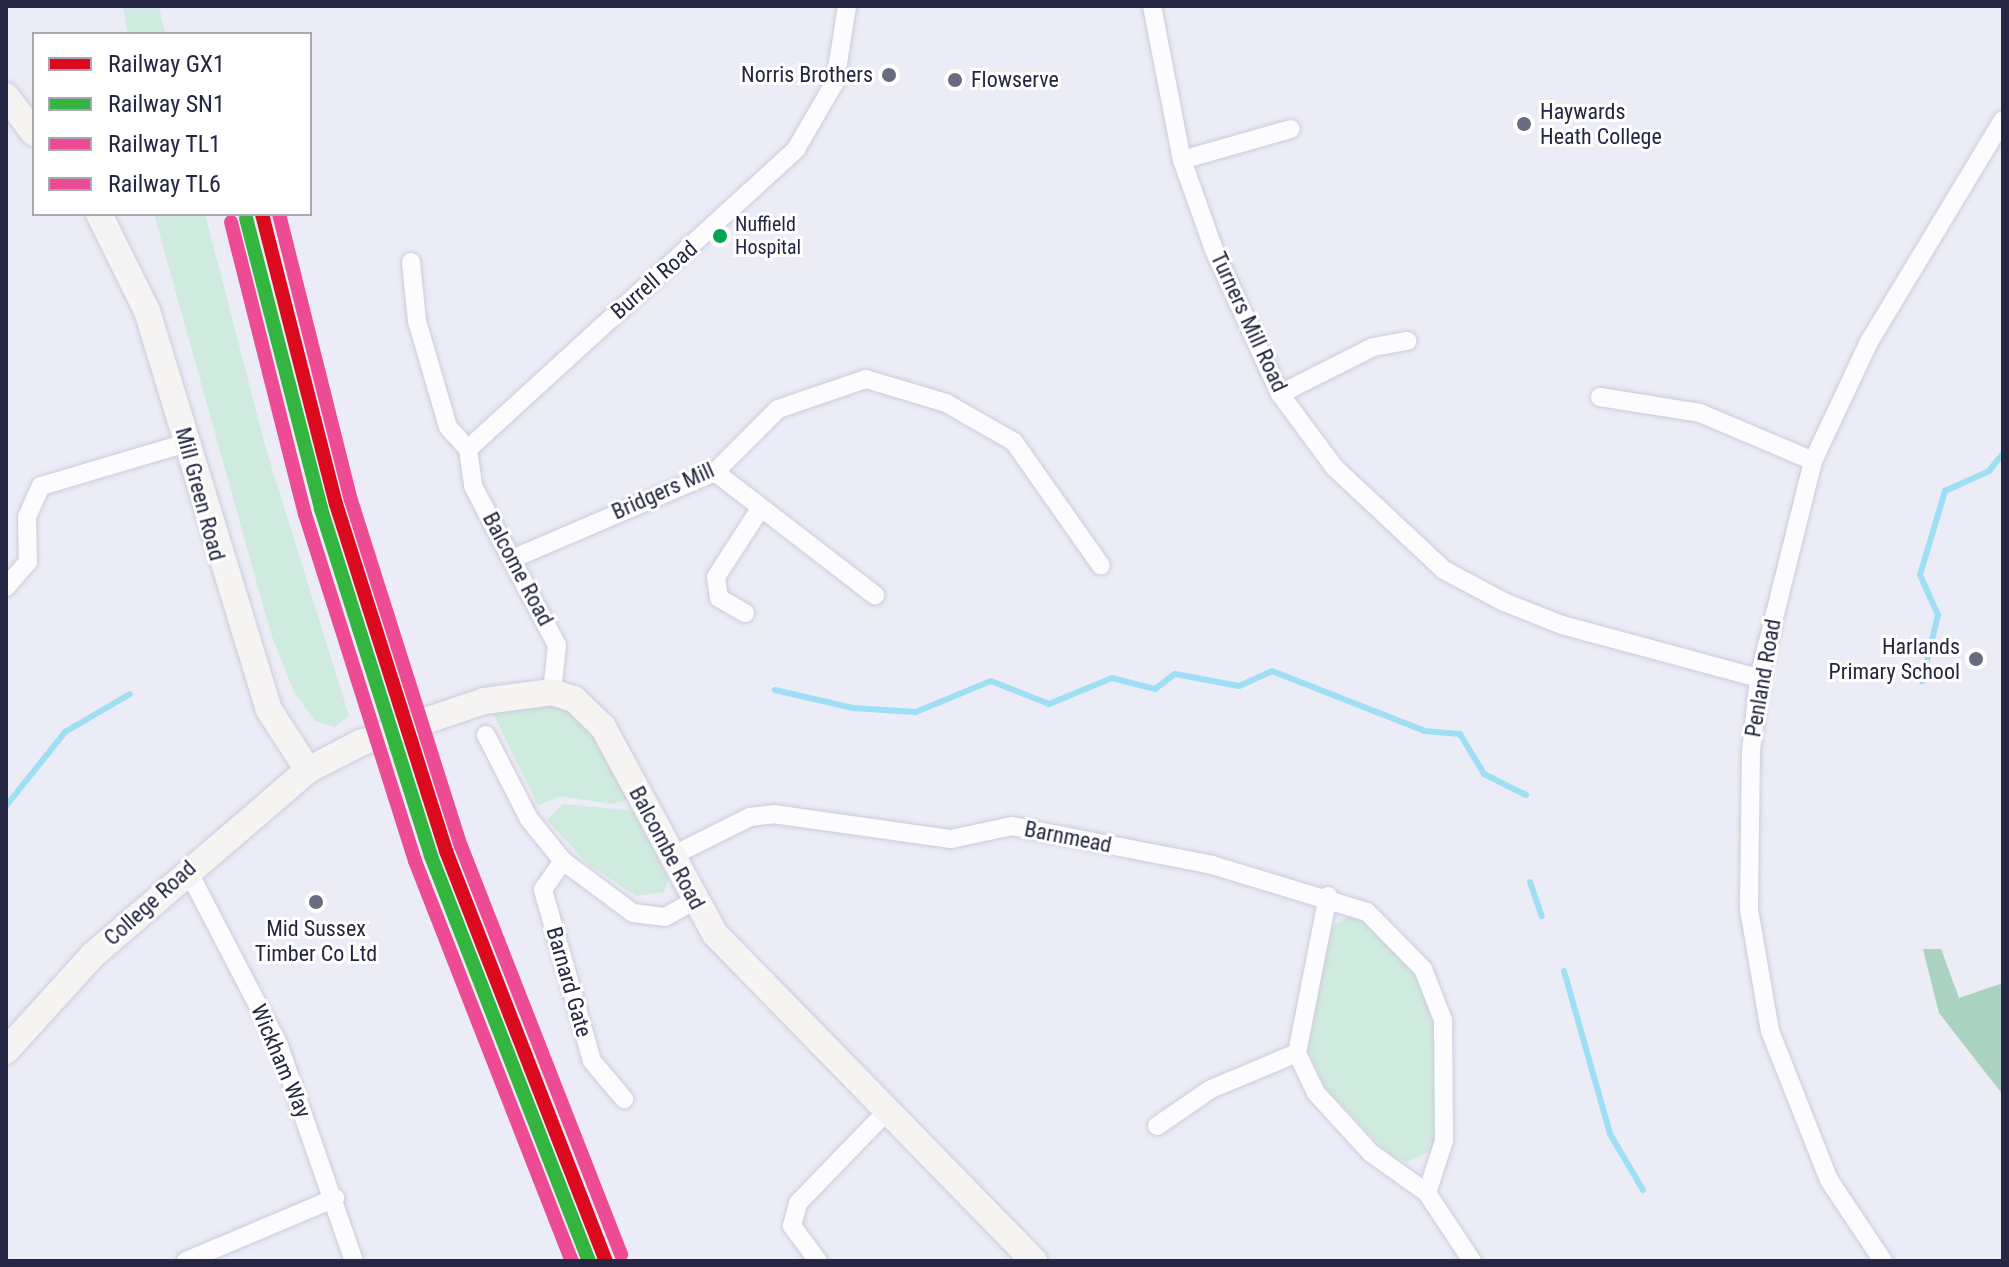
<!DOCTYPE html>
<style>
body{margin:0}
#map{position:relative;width:2009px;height:1267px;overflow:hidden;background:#ebecf5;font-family:"Roboto Condensed",sans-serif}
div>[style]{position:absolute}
.green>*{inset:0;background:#cfeade}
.forest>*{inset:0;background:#a9d2c0}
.stream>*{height:6px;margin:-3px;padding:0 3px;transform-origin:3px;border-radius:3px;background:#9fdff4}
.roads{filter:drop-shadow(0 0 2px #cbccde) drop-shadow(0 0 2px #cbccde)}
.street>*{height:18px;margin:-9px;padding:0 9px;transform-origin:9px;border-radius:9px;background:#fcfcfe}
.secondary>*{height:26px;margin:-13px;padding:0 13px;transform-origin:13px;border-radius:13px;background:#f6f3f3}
.rail-1>*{height:14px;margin:-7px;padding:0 7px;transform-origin:7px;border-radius:7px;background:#dc0a1e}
.rail-2>*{height:14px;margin:-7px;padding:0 7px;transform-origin:7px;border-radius:7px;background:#33b540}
.rail-3>*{height:14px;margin:-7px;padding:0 7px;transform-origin:7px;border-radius:7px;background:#ee4b95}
.rail-4>*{height:14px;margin:-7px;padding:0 7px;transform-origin:7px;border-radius:7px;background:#ee4b95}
.dots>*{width:22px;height:22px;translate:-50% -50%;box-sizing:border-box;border:4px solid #fff;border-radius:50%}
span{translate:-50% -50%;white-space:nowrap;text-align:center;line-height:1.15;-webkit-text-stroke:6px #fff;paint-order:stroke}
.bus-label{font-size:20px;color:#242643}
.left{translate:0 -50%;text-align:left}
.poi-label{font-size:22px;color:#242643}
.right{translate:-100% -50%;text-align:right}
.street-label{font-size:22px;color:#242643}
.frame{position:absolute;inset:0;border:8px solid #242643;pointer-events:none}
.legend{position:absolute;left:32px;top:32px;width:280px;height:184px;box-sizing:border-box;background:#fff;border:2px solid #a7a8b4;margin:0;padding:10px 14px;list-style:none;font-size:24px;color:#242643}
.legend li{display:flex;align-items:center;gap:16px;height:40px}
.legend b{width:40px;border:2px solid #a7a8b4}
</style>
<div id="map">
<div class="green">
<i style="clip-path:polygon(123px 6px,159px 6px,165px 34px,128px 34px)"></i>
<i style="clip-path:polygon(154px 214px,205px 214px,266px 449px,349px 716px,335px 727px,315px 721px,294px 692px,271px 634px)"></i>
<i style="clip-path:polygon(543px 704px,568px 711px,599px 739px,631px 799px,611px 804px,561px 796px,538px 805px,492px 711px)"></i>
<i style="clip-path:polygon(563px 804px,636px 811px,668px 879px,664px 892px,636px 896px,588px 864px,547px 820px)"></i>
<i style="clip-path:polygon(1350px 916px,1365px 918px,1418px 975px,1433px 1023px,1438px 1134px,1431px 1151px,1407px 1162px,1392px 1157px,1324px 1087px,1308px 1049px,1329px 928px)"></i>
</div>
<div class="forest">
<i style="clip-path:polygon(1923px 949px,1941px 949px,1959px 998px,2003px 983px,2003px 1095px,1939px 1013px)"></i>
</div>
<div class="stream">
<i style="left:1922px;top:681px;width:68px;rotate:-76.4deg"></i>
<i style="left:1938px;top:615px;width:44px;rotate:-114.2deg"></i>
<i style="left:1920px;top:575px;width:88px;rotate:-73.4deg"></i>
<i style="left:1945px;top:491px;width:48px;rotate:-24.4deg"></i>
<i style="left:1989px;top:471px;width:22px;rotate:-51deg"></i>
<i style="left:775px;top:690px;width:80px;rotate:13deg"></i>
<i style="left:853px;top:708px;width:63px;rotate:3.6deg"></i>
<i style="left:916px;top:712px;width:81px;rotate:-22.5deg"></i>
<i style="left:991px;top:681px;width:62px;rotate:21.6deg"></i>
<i style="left:1049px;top:704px;width:68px;rotate:-22.4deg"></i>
<i style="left:1112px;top:678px;width:44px;rotate:14.3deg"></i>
<i style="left:1155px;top:689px;width:25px;rotate:-37deg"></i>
<i style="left:1175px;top:674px;width:65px;rotate:10.6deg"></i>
<i style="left:1239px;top:686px;width:36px;rotate:-24deg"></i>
<i style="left:1272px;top:671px;width:164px;rotate:21.4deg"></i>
<i style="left:1425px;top:731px;width:35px;rotate:5deg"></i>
<i style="left:1460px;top:734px;width:47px;rotate:59deg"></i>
<i style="left:1484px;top:774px;width:47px;rotate:26.6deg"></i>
<i style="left:6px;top:806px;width:95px;rotate:-51.4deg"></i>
<i style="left:65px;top:732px;width:75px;rotate:-30.3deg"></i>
<i style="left:1530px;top:882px;width:36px;rotate:71deg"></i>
<i style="left:1564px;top:971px;width:169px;rotate:74.2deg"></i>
<i style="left:1610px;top:1134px;width:65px;rotate:59.5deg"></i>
</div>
<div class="roads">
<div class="street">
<i style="left:1152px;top:6px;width:157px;rotate:79deg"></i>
<i style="left:1182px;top:160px;width:96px;rotate:70.4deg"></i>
<i style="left:1214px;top:250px;width:158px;rotate:65.4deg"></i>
<i style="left:1280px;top:394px;width:92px;rotate:53.4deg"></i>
<i style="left:1335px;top:468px;width:149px;rotate:43.1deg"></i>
<i style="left:1444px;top:570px;width:68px;rotate:28.1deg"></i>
<i style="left:1504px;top:602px;width:62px;rotate:21.6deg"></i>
<i style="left:1562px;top:625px;width:204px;rotate:15.1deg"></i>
<i style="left:1182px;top:160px;width:113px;rotate:-15.9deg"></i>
<i style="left:411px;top:262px;width:59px;rotate:84.2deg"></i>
<i style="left:417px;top:321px;width:110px;rotate:73.7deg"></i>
<i style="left:448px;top:427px;width:30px;rotate:48deg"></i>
<i style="left:1280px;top:394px;width:104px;rotate:-26.8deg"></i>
<i style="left:1373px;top:347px;width:35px;rotate:-10deg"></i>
<i style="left:1600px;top:397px;width:101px;rotate:9.1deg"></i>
<i style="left:1700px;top:413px;width:123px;rotate:23deg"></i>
<i style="left:468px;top:449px;width:445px;rotate:-42.4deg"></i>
<i style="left:796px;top:149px;width:78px;rotate:-59.8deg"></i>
<i style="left:835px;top:82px;width:77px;rotate:-81deg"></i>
<i style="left:468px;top:449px;width:37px;rotate:82deg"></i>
<i style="left:473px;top:486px;width:180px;rotate:62.2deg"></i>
<i style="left:557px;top:645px;width:47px;rotate:96.1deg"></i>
<i style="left:715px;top:472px;width:202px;rotate:37.6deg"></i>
<i style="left:512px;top:559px;width:221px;rotate:-23.2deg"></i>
<i style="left:715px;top:472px;width:89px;rotate:-45deg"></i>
<i style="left:778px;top:409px;width:93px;rotate:-18.8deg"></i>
<i style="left:866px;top:379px;width:84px;rotate:16.7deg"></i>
<i style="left:946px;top:403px;width:78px;rotate:29.8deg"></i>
<i style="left:1014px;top:442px;width:151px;rotate:54.9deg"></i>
<i style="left:6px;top:587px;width:33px;rotate:-49deg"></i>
<i style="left:28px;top:562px;width:45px;rotate:-91.3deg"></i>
<i style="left:27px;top:517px;width:34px;rotate:-66deg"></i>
<i style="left:41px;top:486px;width:151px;rotate:-16.5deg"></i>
<i style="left:745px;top:613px;width:30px;rotate:-150deg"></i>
<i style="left:719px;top:598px;width:21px;rotate:-98deg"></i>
<i style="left:716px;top:577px;width:81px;rotate:-57.1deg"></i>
<i style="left:486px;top:735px;width:94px;rotate:62.9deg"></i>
<i style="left:529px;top:819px;width:54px;rotate:51deg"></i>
<i style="left:563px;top:861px;width:87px;rotate:36.6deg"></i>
<i style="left:633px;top:913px;width:32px;rotate:7deg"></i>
<i style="left:665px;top:917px;width:31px;rotate:-29deg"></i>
<i style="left:670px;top:857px;width:89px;rotate:-26.6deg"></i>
<i style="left:750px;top:817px;width:23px;rotate:-7deg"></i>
<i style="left:773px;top:814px;width:180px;rotate:8deg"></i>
<i style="left:951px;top:839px;width:62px;rotate:-12deg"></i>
<i style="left:1012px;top:826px;width:204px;rotate:11deg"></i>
<i style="left:1212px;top:865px;width:162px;rotate:16.9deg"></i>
<i style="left:1367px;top:912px;width:80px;rotate:45.5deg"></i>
<i style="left:1423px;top:969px;width:55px;rotate:68.6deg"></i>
<i style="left:1443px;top:1020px;width:121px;rotate:89.5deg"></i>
<i style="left:1444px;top:1141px;width:55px;rotate:108.1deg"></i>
<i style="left:1427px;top:1193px;width:82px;rotate:56.5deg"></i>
<i style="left:563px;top:861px;width:35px;rotate:125deg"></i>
<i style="left:543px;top:890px;width:178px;rotate:74deg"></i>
<i style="left:592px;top:1061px;width:50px;rotate:49.9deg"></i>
<i style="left:187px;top:869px;width:199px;rotate:62.5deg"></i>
<i style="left:279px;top:1046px;width:228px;rotate:70.8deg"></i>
<i style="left:1328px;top:896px;width:160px;rotate:101.2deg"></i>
<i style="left:1297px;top:1053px;width:44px;rotate:64.6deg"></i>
<i style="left:1316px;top:1093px;width:81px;rotate:47.5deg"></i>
<i style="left:1371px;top:1153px;width:69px;rotate:35.5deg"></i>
<i style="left:1157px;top:1126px;width:65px;rotate:-34.4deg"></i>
<i style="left:1211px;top:1089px;width:93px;rotate:-22.7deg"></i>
<i style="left:186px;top:1261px;width:162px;rotate:-22.9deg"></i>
<i style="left:818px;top:1261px;width:44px;rotate:-126.6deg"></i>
<i style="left:792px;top:1226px;width:24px;rotate:-75deg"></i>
<i style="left:798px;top:1203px;width:128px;rotate:-45.9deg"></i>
<i style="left:1883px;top:1261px;width:97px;rotate:-123.7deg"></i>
<i style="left:1829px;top:1180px;width:160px;rotate:-111.6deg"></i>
<i style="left:1770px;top:1031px;width:124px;rotate:-99.8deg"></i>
<i style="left:1749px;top:909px;width:158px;rotate:-89.3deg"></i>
<i style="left:1751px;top:751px;width:73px;rotate:-83.7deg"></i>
<i style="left:1759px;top:678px;width:224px;rotate:-76deg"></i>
<i style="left:1813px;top:461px;width:132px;rotate:-64.8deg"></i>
<i style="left:1869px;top:342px;width:259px;rotate:-58.9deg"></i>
</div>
<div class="secondary">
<i style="left:6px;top:96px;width:46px;rotate:52.9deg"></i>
<i style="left:99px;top:214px;width:108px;rotate:63.7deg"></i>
<i style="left:147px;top:311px;width:417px;rotate:73deg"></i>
<i style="left:269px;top:710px;width:72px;rotate:57deg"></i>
<i style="left:6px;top:1051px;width:130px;rotate:-47.8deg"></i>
<i style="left:93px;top:955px;width:284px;rotate:-40.7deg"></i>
<i style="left:308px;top:770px;width:59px;rotate:-27.4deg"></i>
<i style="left:360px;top:743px;width:131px;rotate:-18.7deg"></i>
<i style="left:484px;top:701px;width:69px;rotate:-7.5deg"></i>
<i style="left:552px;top:692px;width:23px;rotate:18deg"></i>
<i style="left:574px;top:699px;width:40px;rotate:44deg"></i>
<i style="left:603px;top:727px;width:235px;rotate:61.6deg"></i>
<i style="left:715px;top:934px;width:457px;rotate:45.7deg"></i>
</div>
</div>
<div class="rail-1">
<i style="left:262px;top:214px;width:299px;rotate:75.7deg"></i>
<i style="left:336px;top:504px;width:364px;rotate:72.4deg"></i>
<i style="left:446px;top:851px;width:440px;rotate:68.7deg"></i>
</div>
<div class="rail-2">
<i style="left:246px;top:218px;width:301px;rotate:75.5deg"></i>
<i style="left:321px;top:509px;width:364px;rotate:72.4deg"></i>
<i style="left:431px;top:856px;width:435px;rotate:68.7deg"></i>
</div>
<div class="rail-3">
<i style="left:279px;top:214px;width:295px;rotate:75.9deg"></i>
<i style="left:351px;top:500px;width:363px;rotate:72.4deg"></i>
<i style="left:461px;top:846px;width:439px;rotate:68.6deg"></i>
</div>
<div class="rail-4">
<i style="left:231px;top:222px;width:301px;rotate:75.8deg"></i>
<i style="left:305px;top:514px;width:364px;rotate:72.4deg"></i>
<i style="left:415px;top:861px;width:430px;rotate:68.6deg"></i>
</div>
<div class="dots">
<i style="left:889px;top:75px;background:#6a6b81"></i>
<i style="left:955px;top:80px;background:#6a6b81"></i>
<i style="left:1524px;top:124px;background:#6a6b81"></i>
<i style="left:720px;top:236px;background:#00a651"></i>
<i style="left:1976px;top:659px;background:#6a6b81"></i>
<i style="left:316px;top:902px;background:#6a6b81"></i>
</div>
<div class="bus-label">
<span class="left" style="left:735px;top:236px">Nuffield<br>Hospital</span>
</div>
<div class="poi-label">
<span class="right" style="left:873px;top:75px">Norris Brothers</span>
<span class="left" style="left:971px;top:80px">Flowserve</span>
<span class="left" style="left:1540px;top:124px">Haywards<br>Heath College</span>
<span class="right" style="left:1960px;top:659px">Harlands<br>Primary School</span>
<span style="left:316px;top:941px">Mid Sussex<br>Timber Co Ltd</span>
</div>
<div class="street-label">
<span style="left:654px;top:280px;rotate:-41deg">Burrell Road</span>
<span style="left:1249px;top:322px;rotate:65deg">Turners Mill Road</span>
<span style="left:663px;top:491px;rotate:-24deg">Bridgers Mill</span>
<span style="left:200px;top:494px;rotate:75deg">Mill Green Road</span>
<span style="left:518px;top:569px;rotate:62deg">Balcome Road</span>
<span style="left:1763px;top:678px;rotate:-80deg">Penland Road</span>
<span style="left:1068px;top:837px;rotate:11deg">Barnmead</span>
<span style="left:667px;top:848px;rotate:62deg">Balcombe Road</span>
<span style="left:150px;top:903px;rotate:-42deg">College Road</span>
<span style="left:569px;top:982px;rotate:74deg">Barnard Gate</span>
<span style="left:281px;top:1061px;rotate:67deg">Wickham Way</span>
</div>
<div class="frame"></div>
<ul class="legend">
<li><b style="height:10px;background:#dc0a1e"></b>Railway GX1</li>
<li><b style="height:10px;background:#33b540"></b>Railway SN1</li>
<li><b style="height:10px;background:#ee4b95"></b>Railway TL1</li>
<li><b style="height:10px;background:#ee4b95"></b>Railway TL6</li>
</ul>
</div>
